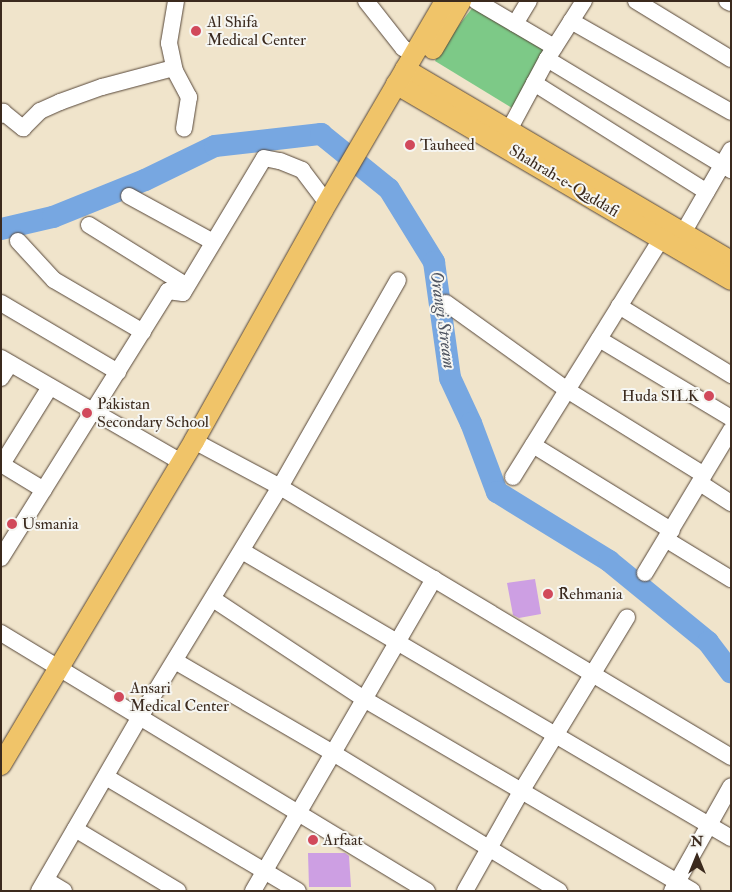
<!DOCTYPE html>
<style>
body{margin:0}
#map{position:relative;width:732px;height:892px;overflow:hidden;background:#f0e4cb;font-family:"IM FELL Double Pica",serif}
div>[style]{position:absolute}
.green>*{inset:0;background:#7dc987}
.river>*{height:22px;margin:-11px;padding:0 11px;transform-origin:11px;border-radius:11px;background:#77a7e1}
.building>*{inset:0;background:#cd9fe3}
.roads{filter:drop-shadow(0 0 1px #564638) drop-shadow(0 0 1px #564638)}
.minor>*{height:16px;margin:-8px;padding:0 8px;transform-origin:8px;border-radius:8px;background:#fff}
.major>*{height:20px;margin:-10px;padding:0 10px;transform-origin:10px;border-radius:10px;background:#f0c469}
.dots>*{width:14px;height:14px;translate:-50% -50%;box-sizing:border-box;border:2px solid #f6f6f2;border-radius:50%}
span{translate:-50% -50%;white-space:nowrap;text-align:center;line-height:1.15;-webkit-text-stroke:4px #f6f6f2;paint-order:stroke}
.poi-label{font-size:16px;color:#3b2a1e}
.left{translate:0 -50%;text-align:left}
.right{translate:-100% -50%;text-align:right}
.street-label{font-size:16px;color:#3b2a1e}
.water-label{font-size:18px;color:#505662;font-style:italic}
.frame{position:absolute;inset:0;border:2px solid #3b2a1e;pointer-events:none}
.north{position:absolute;left:672px;top:832px;width:50px;height:50px;-webkit-text-stroke:4px #f6f6f2;paint-order:stroke;rotate:0deg;font-size:14px;font-weight:700;line-height:20px;text-align:center;color:#3b2a1e}
.north::after{content:'';display:block;margin:auto;width:18px;height:22px;background:#3b2a1e;clip-path:polygon(50% 0,100% 100%,50% 72%,0 100%)}
</style>
<div id="map">
<div class="green">
<i style="clip-path:polygon(473px 7px,546px 48px,512px 108px,435px 61px,442px 47px)"></i>
</div>
<div class="river">
<i style="left:1px;top:229px;width:53px;rotate:-13deg"></i>
<i style="left:53px;top:217px;width:99px;rotate:-21.9deg"></i>
<i style="left:145px;top:180px;width:78px;rotate:-25.9deg"></i>
<i style="left:215px;top:146px;width:107px;rotate:-6.5deg"></i>
<i style="left:321px;top:134px;width:87px;rotate:39deg"></i>
<i style="left:389px;top:189px;width:86px;rotate:58.3deg"></i>
<i style="left:434px;top:262px;width:117px;rotate:82.1deg"></i>
<i style="left:450px;top:378px;width:50px;rotate:65deg"></i>
<i style="left:471px;top:423px;width:74px;rotate:69.4deg"></i>
<i style="left:497px;top:492px;width:132px;rotate:31.6deg"></i>
<i style="left:609px;top:561px;width:128px;rotate:39.3deg"></i>
<i style="left:708px;top:642px;width:38px;rotate:53deg"></i>
</div>
<div class="building">
<i style="clip-path:polygon(535px 579px,541px 614px,519px 618px,513px 615px,507px 583px)"></i>
<i style="clip-path:polygon(308px 853px,345px 853px,349px 856px,351px 887px,309px 887px)"></i>
</div>
<div class="roads">
<div class="minor">
<i style="left:176px;top:1px;width:43px;rotate:99.5deg"></i>
<i style="left:169px;top:43px;width:29px;rotate:78deg"></i>
<i style="left:175px;top:71px;width:30px;rotate:62deg"></i>
<i style="left:189px;top:97px;width:32px;rotate:99deg"></i>
<i style="left:366px;top:1px;width:60px;rotate:51.8deg"></i>
<i style="left:403px;top:48px;width:13px;rotate:29deg"></i>
<i style="left:476px;top:1px;width:91px;rotate:30.5deg"></i>
<i style="left:636px;top:1px;width:111px;rotate:31.4deg"></i>
<i style="left:727px;top:1px;width:4px;rotate:27deg"></i>
<i style="left:571px;top:21px;width:184px;rotate:29.6deg"></i>
<i style="left:515px;top:24px;width:27px;rotate:-59deg"></i>
<i style="left:547px;top:59px;width:215px;rotate:31.1deg"></i>
<i style="left:534px;top:83px;width:204px;rotate:32.2deg"></i>
<i style="left:1px;top:115px;width:4px;rotate:-56deg"></i>
<i style="left:3px;top:112px;width:26px;rotate:39deg"></i>
<i style="left:23px;top:128px;width:24px;rotate:-45deg"></i>
<i style="left:40px;top:111px;width:22px;rotate:-24deg"></i>
<i style="left:60px;top:102px;width:45px;rotate:-19.7deg"></i>
<i style="left:102px;top:87px;width:74px;rotate:-14.8deg"></i>
<i style="left:509px;top:130px;width:81px;rotate:-61.8deg"></i>
<i style="left:547px;top:59px;width:69px;rotate:-57.5deg"></i>
<i style="left:129px;top:196px;width:96px;rotate:28.7deg"></i>
<i style="left:89px;top:225px;width:115px;rotate:31.9deg"></i>
<i style="left:683px;top:233px;width:96px;rotate:-60deg"></i>
<i style="left:18px;top:241px;width:53px;rotate:47.3deg"></i>
<i style="left:54px;top:280px;width:103px;rotate:30.3deg"></i>
<i style="left:1px;top:303px;width:136px;rotate:30.5deg"></i>
<i style="left:446px;top:303px;width:149px;rotate:35.7deg"></i>
<i style="left:567px;top:390px;width:161px;rotate:31.8deg"></i>
<i style="left:619px;top:306px;width:132px;rotate:31.6deg"></i>
<i style="left:599px;top:339px;width:154px;rotate:30.9deg"></i>
<i style="left:1px;top:358px;width:208px;rotate:30deg"></i>
<i style="left:1px;top:378px;width:17px;rotate:-57deg"></i>
<i style="left:194px;top:441px;width:98px;rotate:28.1deg"></i>
<i style="left:280px;top:487px;width:526px;rotate:30.91deg"></i>
<i style="left:533px;top:445px;width:163px;rotate:31.7deg"></i>
<i style="left:1px;top:464px;width:50px;rotate:31.2deg"></i>
<i style="left:2px;top:464px;width:91px;rotate:-58.1deg"></i>
<i style="left:513px;top:477px;width:280px;rotate:-58.1deg"></i>
<i style="left:700px;top:483px;width:37px;rotate:33deg"></i>
<i style="left:667px;top:540px;width:75px;rotate:31.4deg"></i>
<i style="left:242px;top:551px;width:567px;rotate:30.41deg"></i>
<i style="left:1px;top:558px;width:315px;rotate:-58deg"></i>
<i style="left:168px;top:291px;width:15px;rotate:8deg"></i>
<i style="left:183px;top:293px;width:157px;rotate:-59deg"></i>
<i style="left:264px;top:158px;width:16px;rotate:11deg"></i>
<i style="left:280px;top:161px;width:24px;rotate:22deg"></i>
<i style="left:302px;top:170px;width:41px;rotate:52.9deg"></i>
<i style="left:645px;top:573px;width:167px;rotate:-59deg"></i>
<i style="left:213px;top:599px;width:181px;rotate:33.5deg"></i>
<i style="left:364px;top:699px;width:380px;rotate:30.3deg"></i>
<i style="left:1px;top:633px;width:498px;rotate:31.2deg"></i>
<i style="left:175px;top:661px;width:183px;rotate:30.2deg"></i>
<i style="left:333px;top:753px;width:265px;rotate:31.4deg"></i>
<i style="left:106px;top:777px;width:223px;rotate:30.7deg"></i>
<i style="left:75px;top:829px;width:120px;rotate:31deg"></i>
<i style="left:46px;top:880px;width:21px;rotate:31deg"></i>
<i style="left:39px;top:891px;width:201px;rotate:-59.9deg"></i>
<i style="left:140px;top:717px;width:269px;rotate:-58.7deg"></i>
<i style="left:280px;top:487px;width:238px;rotate:-60.3deg"></i>
<i style="left:253px;top:891px;width:361px;rotate:-59.9deg"></i>
<i style="left:465px;top:891px;width:116px;rotate:-60.6deg"></i>
<i style="left:522px;top:790px;width:202px;rotate:-58.7deg"></i>
<i style="left:672px;top:891px;width:120px;rotate:-60.7deg"></i>
</div>
<div class="major">
<i style="left:433px;top:49px;width:56px;rotate:-59.7deg"></i>
<i style="left:405px;top:69px;width:378px;rotate:30.5deg"></i>
<i style="left:396px;top:84px;width:388px;rotate:30.3deg"></i>
<i style="left:1px;top:765px;width:377px;rotate:-59.2deg"></i>
<i style="left:194px;top:441px;width:265px;rotate:-60.8deg"></i>
<i style="left:323px;top:210px;width:242px;rotate:-59.7deg"></i>
</div>
</div>
<div class="dots">
<i style="left:196px;top:31px;background:#d1495b"></i>
<i style="left:410px;top:145px;background:#d1495b"></i>
<i style="left:709px;top:396px;background:#d1495b"></i>
<i style="left:87px;top:413px;background:#d1495b"></i>
<i style="left:12px;top:524px;background:#d1495b"></i>
<i style="left:548px;top:594px;background:#d1495b"></i>
<i style="left:119px;top:697px;background:#d1495b"></i>
<i style="left:313px;top:840px;background:#d1495b"></i>
</div>
<div class="poi-label">
<span class="left" style="left:207px;top:31px">Al Shifa<br>Medical Center</span>
<span class="left" style="left:420px;top:145px">Tauheed</span>
<span class="right" style="left:699px;top:396px">Huda SILK</span>
<span class="left" style="left:97px;top:413px">Pakistan<br>Secondary School</span>
<span class="left" style="left:22px;top:524px">Usmania</span>
<span class="left" style="left:558px;top:594px">Rehmania</span>
<span class="left" style="left:130px;top:697px">Ansari<br>Medical Center</span>
<span class="left" style="left:323px;top:840px">Arfaat</span>
</div>
<div class="street-label">
<span style="left:564px;top:181px;rotate:31deg">Shahrah-e-Qaddafi</span>
</div>
<div class="water-label">
<span style="left:442px;top:320px;rotate:82deg">Orangi Stream</span>
</div>
<div class="frame"></div>
<div class="north">N</div>
</div>
